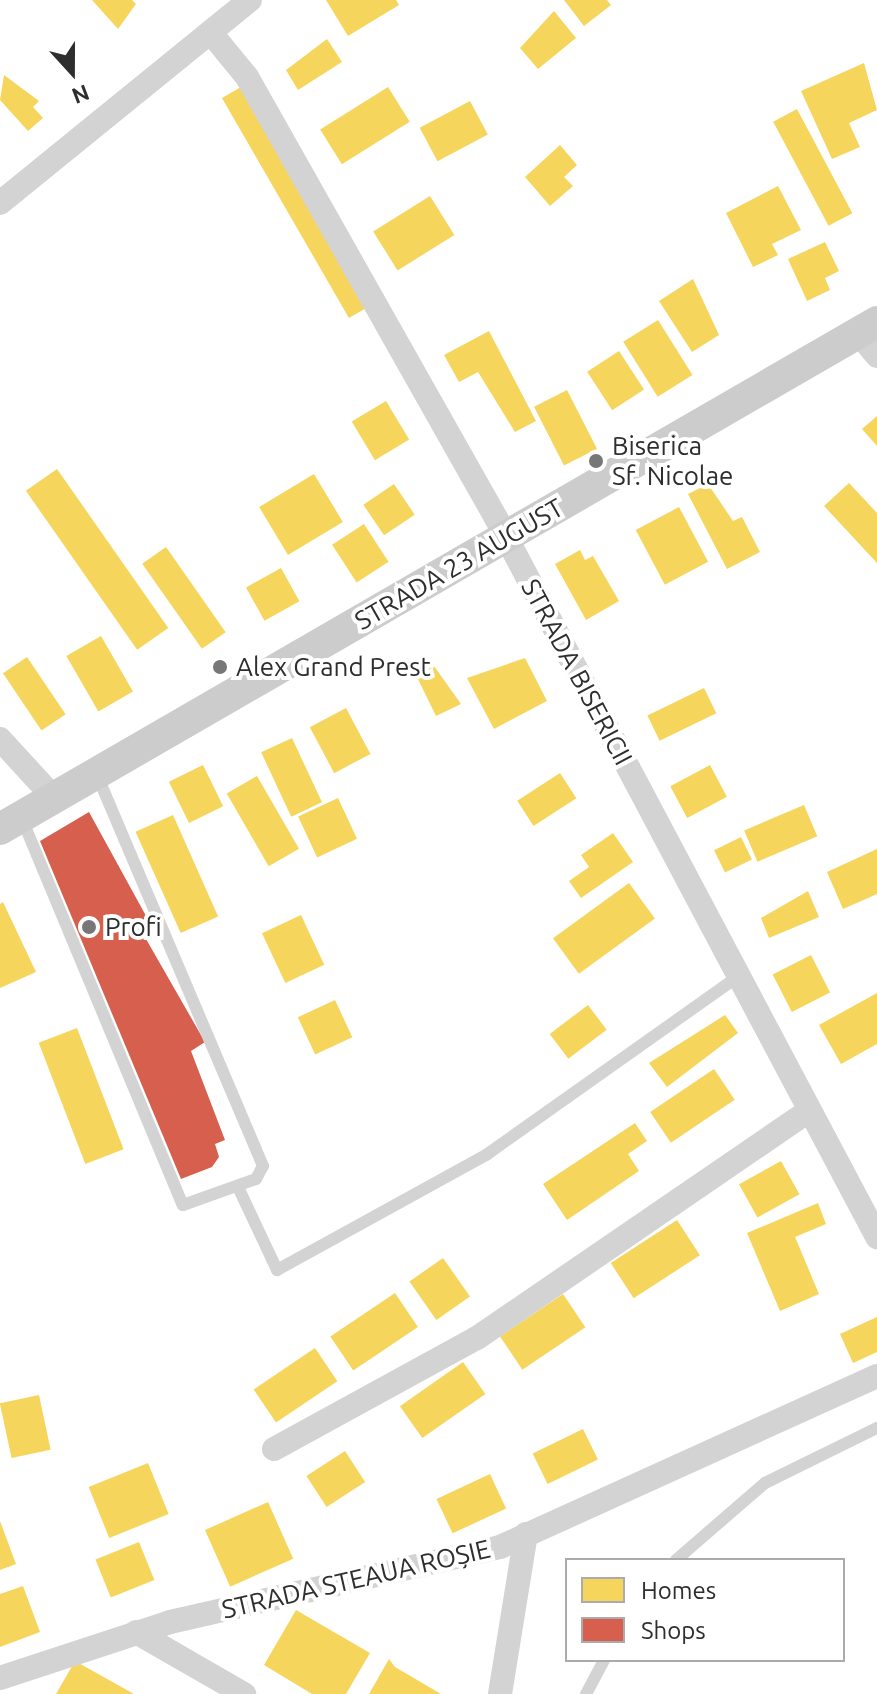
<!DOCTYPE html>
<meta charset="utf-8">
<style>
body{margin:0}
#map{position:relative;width:877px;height:1694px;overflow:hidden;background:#fff;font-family:Ubuntu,sans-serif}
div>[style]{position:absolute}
.homes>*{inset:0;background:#f6d55c;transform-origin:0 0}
.shops>*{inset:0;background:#d6604d}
.lane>*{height:12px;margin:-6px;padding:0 6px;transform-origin:6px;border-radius:6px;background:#d3d3d3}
.street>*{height:24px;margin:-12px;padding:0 12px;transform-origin:12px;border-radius:12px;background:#d3d3d3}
.secondary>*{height:32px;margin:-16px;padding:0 16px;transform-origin:16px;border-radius:16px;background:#ccc}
.dots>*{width:22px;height:22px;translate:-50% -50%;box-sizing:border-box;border:4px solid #fff;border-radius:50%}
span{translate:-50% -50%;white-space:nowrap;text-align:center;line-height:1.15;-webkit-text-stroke:8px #fff;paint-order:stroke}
.poi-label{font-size:26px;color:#2e2e2e}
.left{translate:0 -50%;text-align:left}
.street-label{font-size:26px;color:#2e2e2e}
.legend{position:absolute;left:565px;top:1558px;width:280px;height:104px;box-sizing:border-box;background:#fff;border:2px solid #ababab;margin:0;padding:10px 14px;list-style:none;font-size:24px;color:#2e2e2e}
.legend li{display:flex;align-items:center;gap:16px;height:40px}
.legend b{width:40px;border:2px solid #ababab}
.north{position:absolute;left:32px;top:32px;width:80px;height:80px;-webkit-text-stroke:6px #fff;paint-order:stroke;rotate:159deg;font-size:22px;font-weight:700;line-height:32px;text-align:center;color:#2e2e2e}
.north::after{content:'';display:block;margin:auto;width:28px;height:36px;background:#2e2e2e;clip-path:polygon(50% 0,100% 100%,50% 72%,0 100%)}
</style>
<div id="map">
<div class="homes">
<i style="clip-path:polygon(92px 0,132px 0,136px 4px,118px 29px)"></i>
<i style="clip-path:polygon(326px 0,396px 0,399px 5px,348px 36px)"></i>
<i style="clip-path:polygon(564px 0,607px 0,611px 5px,584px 26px)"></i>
<i style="clip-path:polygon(554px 11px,576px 38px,538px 69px,520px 48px)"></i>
<i style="clip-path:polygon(327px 39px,342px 62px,298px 90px,286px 70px)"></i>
<i style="clip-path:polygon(864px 63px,877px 110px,849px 123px,860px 147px,832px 159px,801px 91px)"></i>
<i style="clip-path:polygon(4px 75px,39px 101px,33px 107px,43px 118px,28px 131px,0 100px)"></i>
<i style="left:241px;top:87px;width:254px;height:22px;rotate:60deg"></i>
<i style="left:388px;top:87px;width:41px;height:80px;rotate:58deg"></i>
<i style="left:470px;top:101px;width:38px;height:57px;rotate:62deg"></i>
<i style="left:797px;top:109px;width:118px;height:27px;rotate:62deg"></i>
<i style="clip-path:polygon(560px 145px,577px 165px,564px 177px,573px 186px,550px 206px,525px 177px)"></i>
<i style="clip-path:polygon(778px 186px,801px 230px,772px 244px,778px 255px,753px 267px,726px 213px)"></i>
<i style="left:430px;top:196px;width:46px;height:67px;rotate:58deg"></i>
<i style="clip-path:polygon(825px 242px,839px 271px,825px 278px,830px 290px,807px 301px,788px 259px)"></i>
<i style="clip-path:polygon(693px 279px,719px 335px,692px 352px,659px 301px)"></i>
<i style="left:658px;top:320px;width:65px;height:41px;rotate:58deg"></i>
<i style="clip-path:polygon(489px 331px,536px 421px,515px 432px,478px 372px,459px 382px,444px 355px)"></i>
<i style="left:619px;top:351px;width:46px;height:38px;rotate:57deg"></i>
<i style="left:567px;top:390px;width:66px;height:37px;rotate:63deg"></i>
<i style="left:386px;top:401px;width:45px;height:40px;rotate:59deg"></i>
<i style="clip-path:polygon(877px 416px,877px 446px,862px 429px)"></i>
<i style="left:57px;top:469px;width:194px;height:38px;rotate:55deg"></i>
<i style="left:314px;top:474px;width:56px;height:64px;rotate:59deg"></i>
<i style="clip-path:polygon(849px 483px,877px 513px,877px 563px,824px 506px)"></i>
<i style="left:394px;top:484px;width:37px;height:37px;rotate:56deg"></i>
<i style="clip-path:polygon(708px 484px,733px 521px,742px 517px,760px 552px,727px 569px,688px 494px)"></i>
<i style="left:679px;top:507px;width:62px;height:49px;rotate:62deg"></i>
<i style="left:364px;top:524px;width:45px;height:38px;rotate:57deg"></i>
<i style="left:166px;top:547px;width:104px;height:29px;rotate:55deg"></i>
<i style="clip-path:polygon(580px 550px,585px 560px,593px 556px,619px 601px,586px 620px,555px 564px)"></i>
<i style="left:281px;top:568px;width:38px;height:40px;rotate:61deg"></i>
<i style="left:101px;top:636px;width:64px;height:40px;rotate:60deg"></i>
<i style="left:27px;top:657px;width:69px;height:29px;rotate:56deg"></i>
<i style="clip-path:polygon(525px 658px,547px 701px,494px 729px,467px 678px)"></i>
<i style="clip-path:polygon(434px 666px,461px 704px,436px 716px,416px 675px)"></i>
<i style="left:704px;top:688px;width:28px;height:63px;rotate:64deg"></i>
<i style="left:346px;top:708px;width:52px;height:41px;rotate:62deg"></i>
<i style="left:292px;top:738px;width:71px;height:34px;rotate:65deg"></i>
<i style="left:203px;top:765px;width:46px;height:38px;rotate:64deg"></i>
<i style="left:710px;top:765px;width:36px;height:45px;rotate:62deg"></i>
<i style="left:560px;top:773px;width:30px;height:51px;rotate:57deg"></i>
<i style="left:257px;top:776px;width:84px;height:35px;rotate:60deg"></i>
<i style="left:338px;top:798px;width:45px;height:44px;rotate:65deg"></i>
<i style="left:804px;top:805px;width:34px;height:65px;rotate:67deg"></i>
<i style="left:173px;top:815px;width:111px;height:41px;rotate:66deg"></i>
<i style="clip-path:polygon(613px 833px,633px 862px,581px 898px,569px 881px,589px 867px,581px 855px)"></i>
<i style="left:741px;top:837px;width:25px;height:30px;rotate:64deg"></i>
<i style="clip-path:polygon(877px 849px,877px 894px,843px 909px,827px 872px)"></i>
<i style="left:629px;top:883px;width:44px;height:94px;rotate:54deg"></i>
<i style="clip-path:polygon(808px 891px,819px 917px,769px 938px,761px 918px)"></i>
<i style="clip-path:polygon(3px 902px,36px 972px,0 988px,0 904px)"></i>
<i style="left:301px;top:915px;width:55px;height:43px;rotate:65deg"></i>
<i style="left:811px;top:955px;width:42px;height:43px;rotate:63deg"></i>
<i style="clip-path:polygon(877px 993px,877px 1044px,841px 1064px,819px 1025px)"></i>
<i style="left:335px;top:1000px;width:41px;height:41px;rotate:65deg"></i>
<i style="left:588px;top:1005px;width:31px;height:48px;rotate:53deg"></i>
<i style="clip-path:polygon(725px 1015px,738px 1033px,667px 1087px,649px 1063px)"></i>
<i style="left:77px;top:1028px;width:130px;height:41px;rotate:69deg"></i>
<i style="left:714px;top:1069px;width:37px;height:77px;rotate:56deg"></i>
<i style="clip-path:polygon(635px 1123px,647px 1141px,628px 1154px,639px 1171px,567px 1220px,543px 1184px)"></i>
<i style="left:781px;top:1161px;width:38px;height:48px;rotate:61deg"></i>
<i style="clip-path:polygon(818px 1203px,826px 1224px,795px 1237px,819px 1294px,780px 1311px,747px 1233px)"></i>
<i style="left:677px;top:1220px;width:42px;height:79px;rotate:57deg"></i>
<i style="left:443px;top:1258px;width:47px;height:41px;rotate:55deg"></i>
<i style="left:395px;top:1293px;width:41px;height:78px;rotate:56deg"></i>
<i style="left:563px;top:1294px;width:40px;height:76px;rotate:56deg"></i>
<i style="clip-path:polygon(877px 1317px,877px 1352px,853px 1363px,840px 1334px)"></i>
<i style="left:315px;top:1348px;width:40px;height:74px;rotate:56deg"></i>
<i style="left:463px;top:1362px;width:39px;height:77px;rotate:55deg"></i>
<i style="left:39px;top:1395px;width:56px;height:40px;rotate:78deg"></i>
<i style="left:583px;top:1429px;width:34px;height:56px;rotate:64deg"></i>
<i style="left:345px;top:1451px;width:37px;height:46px;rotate:57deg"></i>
<i style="left:148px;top:1463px;width:55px;height:64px;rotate:68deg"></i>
<i style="left:490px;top:1474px;width:38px;height:59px;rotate:65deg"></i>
<i style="left:268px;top:1502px;width:62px;height:69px;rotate:66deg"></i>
<i style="clip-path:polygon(0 1521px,16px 1564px,0 1570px)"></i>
<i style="left:139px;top:1542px;width:41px;height:47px;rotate:68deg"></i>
<i style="clip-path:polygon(23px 1586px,40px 1632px,0 1647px,0 1594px)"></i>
<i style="clip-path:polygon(296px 1610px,370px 1653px,346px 1694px,312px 1694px,264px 1665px)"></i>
<i style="clip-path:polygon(389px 1659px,395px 1667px,441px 1694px,369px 1694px)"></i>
<i style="clip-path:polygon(75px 1661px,134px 1694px,56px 1694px)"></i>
</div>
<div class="shops">
<i style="clip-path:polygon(89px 812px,151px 925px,142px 932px,205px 1042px,191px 1051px,225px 1140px,215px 1144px,219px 1157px,212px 1167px,181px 1179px,40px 841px)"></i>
</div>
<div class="lane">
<i style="left:22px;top:819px;width:418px;rotate:67.4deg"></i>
<i style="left:183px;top:1205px;width:77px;rotate:-19.6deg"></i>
<i style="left:256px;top:1179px;width:15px;rotate:-62deg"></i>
<i style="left:263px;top:1166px;width:426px;rotate:-113deg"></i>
<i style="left:238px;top:1187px;width:92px;rotate:64.8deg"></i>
<i style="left:277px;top:1270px;width:239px;rotate:-28.8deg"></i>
<i style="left:486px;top:1155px;width:305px;rotate:-35.3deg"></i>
<i style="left:676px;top:1560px;width:118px;rotate:-40.9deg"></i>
<i style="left:765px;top:1483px;width:125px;rotate:-26.2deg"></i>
<i style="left:586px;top:1694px;width:38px;rotate:-62deg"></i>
</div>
<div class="street">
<i style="left:211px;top:33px;width:57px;rotate:50.7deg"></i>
<i style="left:247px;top:77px;width:506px;rotate:60.55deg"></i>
<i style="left:496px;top:518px;width:814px;rotate:62.08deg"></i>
<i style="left:0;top:203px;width:322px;rotate:-39.1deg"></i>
<i style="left:858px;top:333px;width:30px;rotate:50deg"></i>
<i style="left:0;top:739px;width:80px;rotate:47.5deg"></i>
<i style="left:274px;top:1449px;width:231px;rotate:-28.7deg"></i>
<i style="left:477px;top:1338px;width:399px;rotate:-34.4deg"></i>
<i style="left:136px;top:1632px;width:125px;rotate:29.9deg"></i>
<i style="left:0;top:1678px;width:179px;rotate:-18.2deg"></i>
<i style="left:170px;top:1622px;width:338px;rotate:-12.8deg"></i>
<i style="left:500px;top:1547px;width:414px;rotate:-24.4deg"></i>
<i style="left:500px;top:1694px;width:162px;rotate:-80.8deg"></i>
</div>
<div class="secondary">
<i style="left:0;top:829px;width:1013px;rotate:-30.03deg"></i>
</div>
<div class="dots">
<i style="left:596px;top:461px;background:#777"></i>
<i style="left:220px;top:667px;background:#777"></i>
<i style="left:89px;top:927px;background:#777"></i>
</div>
<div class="poi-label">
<span class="left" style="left:612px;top:461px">Biserica<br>Sf. Nicolae</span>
<span class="left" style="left:236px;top:667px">Alex Grand Prest</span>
<span class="left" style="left:105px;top:927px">Profi</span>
</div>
<div class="street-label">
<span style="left:459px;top:564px;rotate:-30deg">STRADA 23 AUGUST</span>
<span style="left:577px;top:672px;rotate:62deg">STRADA BISERICII</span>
<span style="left:356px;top:1579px;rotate:-13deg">STRADA STEAUA ROȘIE</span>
</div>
<ul class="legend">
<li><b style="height:22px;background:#f6d55c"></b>Homes</li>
<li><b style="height:22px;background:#d6604d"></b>Shops</li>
</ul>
<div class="north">N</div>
</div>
